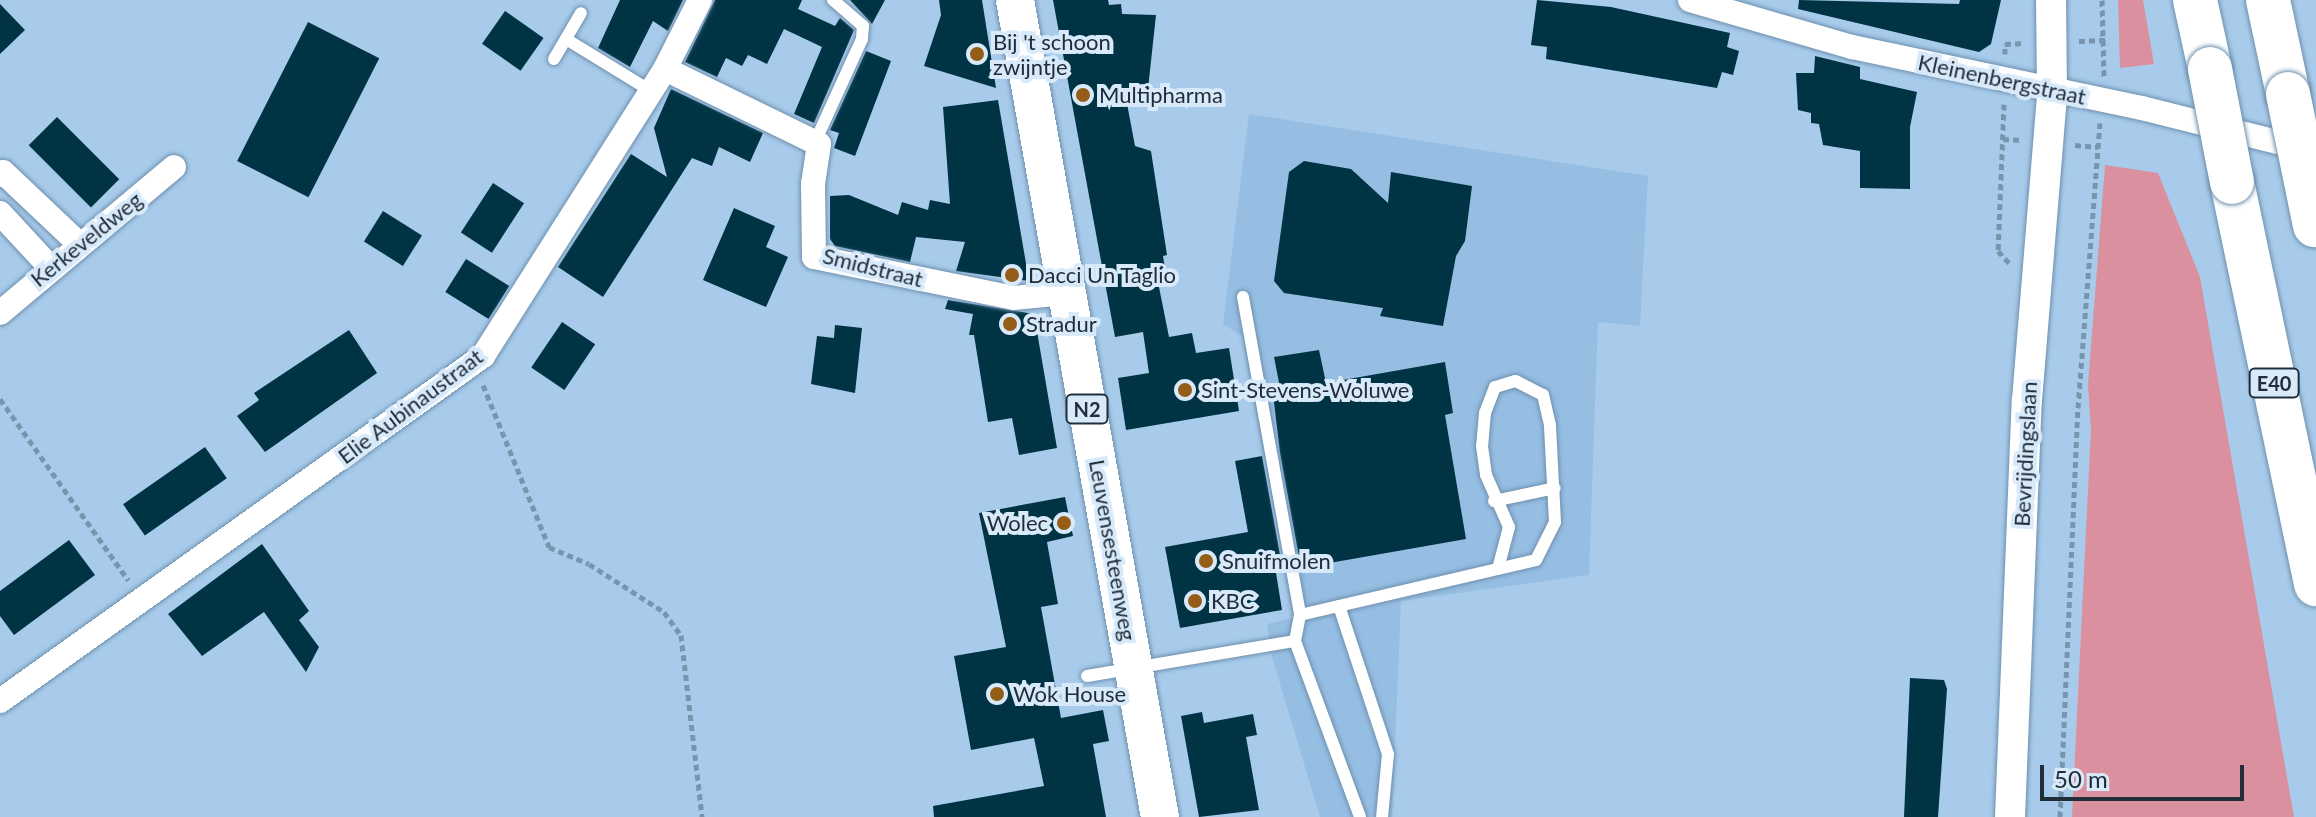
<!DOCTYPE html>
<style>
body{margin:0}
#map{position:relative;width:2316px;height:817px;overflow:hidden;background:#a8cbeb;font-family:Lato,sans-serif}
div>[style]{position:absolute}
.built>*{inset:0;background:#96bee3}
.green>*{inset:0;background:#da909f}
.building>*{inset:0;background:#034;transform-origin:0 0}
.path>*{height:5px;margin-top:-2.5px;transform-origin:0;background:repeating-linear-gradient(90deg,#7995ae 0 6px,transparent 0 10px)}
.roads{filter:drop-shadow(0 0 2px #6e90ae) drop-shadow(0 0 2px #6e90ae)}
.service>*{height:12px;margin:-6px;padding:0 6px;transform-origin:6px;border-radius:6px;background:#fff}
.minor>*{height:24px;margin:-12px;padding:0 12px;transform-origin:12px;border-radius:12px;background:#fff}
.tertiary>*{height:30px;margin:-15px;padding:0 15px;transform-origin:15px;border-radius:15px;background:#fff}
.primary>*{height:38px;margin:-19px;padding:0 19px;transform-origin:19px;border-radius:19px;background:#fff}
.motorway>*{height:44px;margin:-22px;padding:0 22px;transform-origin:22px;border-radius:22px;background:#fff}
.bridges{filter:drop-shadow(0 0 2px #6e90ae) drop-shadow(0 0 2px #6e90ae)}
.motorway-bridge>*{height:44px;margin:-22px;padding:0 22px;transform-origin:22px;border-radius:22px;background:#fff}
.dots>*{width:22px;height:22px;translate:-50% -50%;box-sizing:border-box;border:4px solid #d8eafa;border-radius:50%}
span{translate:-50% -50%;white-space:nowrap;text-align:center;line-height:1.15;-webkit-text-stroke:8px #d8eafa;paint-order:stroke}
.shield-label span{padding:2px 6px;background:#d8eafa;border:2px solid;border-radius:6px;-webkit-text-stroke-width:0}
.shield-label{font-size:20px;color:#202e3a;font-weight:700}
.poi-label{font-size:22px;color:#202e3a}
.left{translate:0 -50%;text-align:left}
.right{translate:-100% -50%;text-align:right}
.street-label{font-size:22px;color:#202e3a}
.scale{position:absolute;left:2040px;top:765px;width:204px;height:36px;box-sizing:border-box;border:4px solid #202e3a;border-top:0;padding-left:10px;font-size:24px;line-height:28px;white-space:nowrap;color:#202e3a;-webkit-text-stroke:6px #d8eafa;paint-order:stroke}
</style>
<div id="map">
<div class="built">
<i style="clip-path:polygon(1249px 114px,1648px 176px,1640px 326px,1598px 322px,1589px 575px,1401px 601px,1392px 817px,1320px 817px,1272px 657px,1267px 624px,1293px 618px,1242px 336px,1223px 324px)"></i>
</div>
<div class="green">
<i style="clip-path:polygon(2118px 0,2143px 0,2154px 64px,2120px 68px)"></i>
<i style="clip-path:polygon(2105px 165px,2158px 173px,2200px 277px,2294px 817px,2072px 817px,2091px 429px,2088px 385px)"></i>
</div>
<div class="building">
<i style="clip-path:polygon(620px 0,683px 0,668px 31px,653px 21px,630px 67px,598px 48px)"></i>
<i style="clip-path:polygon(715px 0,802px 0,798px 9px,835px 26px,840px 18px,854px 30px,814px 123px,794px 114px,822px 47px,784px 29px,767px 64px,748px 55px,742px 66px,726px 58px,717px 77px,685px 62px)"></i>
<i style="clip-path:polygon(850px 0,885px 0,872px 24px)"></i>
<i style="clip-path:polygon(939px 0,982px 0,996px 88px,924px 66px,941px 15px)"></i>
<i style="clip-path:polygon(1053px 0,1108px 0,1109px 5px,1121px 4px,1122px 14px,1156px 15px,1148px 89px,1125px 93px,1135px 146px,1151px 151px,1167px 255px,1163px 256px,1167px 280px,1158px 282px,1169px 337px,1192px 333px,1196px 353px,1229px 348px,1239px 411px,1126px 430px,1118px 378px,1149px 373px,1143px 332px,1115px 337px)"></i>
<i style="clip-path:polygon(1537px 0,1611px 7px,1730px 33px,1727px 47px,1739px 51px,1733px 75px,1722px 72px,1717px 88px,1546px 59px,1547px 47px,1531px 45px)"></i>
<i style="clip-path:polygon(1799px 0,1959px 4px,1960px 0,2001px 0,1991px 44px,1979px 52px,1798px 9px)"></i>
<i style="clip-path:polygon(0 4px,25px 30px,0 54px)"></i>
<i style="left:505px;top:11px;width:47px;height:40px;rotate:35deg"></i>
<i style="left:308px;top:22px;width:80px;height:156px;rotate:27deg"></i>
<i style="clip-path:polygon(866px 51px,891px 61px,855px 156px,834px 148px,839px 133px,830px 130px)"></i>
<i style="clip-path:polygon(1815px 56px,1860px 67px,1860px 79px,1917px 92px,1910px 127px,1910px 189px,1860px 188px,1860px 151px,1823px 145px,1819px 124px,1811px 123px,1811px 113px,1798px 110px,1796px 73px,1814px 73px)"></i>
<i style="clip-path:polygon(671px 89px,763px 133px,750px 162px,719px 147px,712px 166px,692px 158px,603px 297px,558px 267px,631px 154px,667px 177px,654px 128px)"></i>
<i style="clip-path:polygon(998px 100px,1029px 281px,956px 271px,965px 242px,916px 237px,910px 262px,835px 246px,830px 239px,830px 196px,849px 195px,898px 215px,902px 202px,928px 210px,930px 200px,950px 204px,943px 107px)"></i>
<i style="left:57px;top:117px;width:88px;height:40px;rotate:45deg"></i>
<i style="clip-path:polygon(1304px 161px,1351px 169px,1388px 203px,1391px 172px,1472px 186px,1465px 241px,1456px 256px,1443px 326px,1380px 316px,1383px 308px,1284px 293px,1274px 281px,1289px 172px)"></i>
<i style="left:493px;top:183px;width:37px;height:59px;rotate:33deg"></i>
<i style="clip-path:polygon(734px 208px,775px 226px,766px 247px,788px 257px,766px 307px,703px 280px)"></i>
<i style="left:383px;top:211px;width:46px;height:36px;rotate:32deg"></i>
<i style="left:466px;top:259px;width:51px;height:39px;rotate:32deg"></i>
<i style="clip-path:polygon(948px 300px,1034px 314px,1057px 448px,1019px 455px,1012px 418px,988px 422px,974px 335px,969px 335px,973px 314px,945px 309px)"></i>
<i style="left:562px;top:322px;width:40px;height:55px;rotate:34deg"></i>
<i style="clip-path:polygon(835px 325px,862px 328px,855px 393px,811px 384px,817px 336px,834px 338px)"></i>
<i style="clip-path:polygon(349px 330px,377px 373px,265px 452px,237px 416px,259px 400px,254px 393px)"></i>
<i style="clip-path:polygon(1319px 350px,1326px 383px,1445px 362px,1453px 413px,1445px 415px,1466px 539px,1301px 568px,1280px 453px,1273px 394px,1281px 393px,1274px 357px)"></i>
<i style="left:205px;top:447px;width:38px;height:100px;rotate:55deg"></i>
<i style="clip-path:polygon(1262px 456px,1283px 571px,1276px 573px,1282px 610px,1180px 628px,1165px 547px,1248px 532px,1235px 461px)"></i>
<i style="clip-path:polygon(1065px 497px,1073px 536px,1047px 542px,1058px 604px,1041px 607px,1061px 718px,1103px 710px,1109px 741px,1093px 744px,1106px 817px,934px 817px,933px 806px,1044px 786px,1034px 738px,971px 750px,954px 656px,1006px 647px,979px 513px)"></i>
<i style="clip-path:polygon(69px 540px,95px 575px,14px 635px,0 616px,0 591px)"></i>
<i style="clip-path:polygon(262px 544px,309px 611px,299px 620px,319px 647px,306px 672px,264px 612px,202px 656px,168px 614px)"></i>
<i style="clip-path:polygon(1910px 678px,1944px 680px,1947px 689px,1938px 817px,1904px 817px)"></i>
<i style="clip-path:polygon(1202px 712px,1204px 723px,1253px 714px,1257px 735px,1246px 737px,1259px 810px,1199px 817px,1181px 716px)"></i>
</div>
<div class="path">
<i style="left:2102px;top:0;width:77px;rotate:88.5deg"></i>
<i style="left:2079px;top:41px;width:26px;rotate:-2deg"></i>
<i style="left:2005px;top:54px;width:10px;rotate:-90deg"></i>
<i style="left:2005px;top:44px;width:20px;rotate:-3deg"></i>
<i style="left:2004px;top:104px;width:147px;rotate:92.3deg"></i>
<i style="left:1998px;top:251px;width:19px;rotate:47deg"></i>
<i style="left:2003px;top:139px;width:19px;rotate:3deg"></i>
<i style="left:2075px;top:145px;width:23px;rotate:5deg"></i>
<i style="left:483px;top:385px;width:175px;rotate:67.8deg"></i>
<i style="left:549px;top:547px;width:43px;rotate:23deg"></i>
<i style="left:589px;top:564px;width:89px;rotate:32.6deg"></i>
<i style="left:664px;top:612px;width:29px;rotate:54deg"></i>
<i style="left:681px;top:635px;width:183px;rotate:83.4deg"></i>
<i style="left:0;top:399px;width:222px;rotate:54.7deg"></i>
<i style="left:2060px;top:817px;width:409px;rotate:-87.5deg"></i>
<i style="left:2078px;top:408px;width:286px;rotate:-85.6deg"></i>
</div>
<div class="roads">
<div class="service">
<i style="left:566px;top:39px;width:100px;rotate:31.5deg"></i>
<i style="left:554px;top:59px;width:53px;rotate:-59.6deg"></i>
<i style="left:815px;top:142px;width:113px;rotate:-65.5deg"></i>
<i style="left:862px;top:39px;width:13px;rotate:-86deg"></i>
<i style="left:863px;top:26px;width:40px;rotate:-139deg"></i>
<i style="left:1243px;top:297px;width:323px;rotate:79.8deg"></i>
<i style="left:1300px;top:615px;width:26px;rotate:101deg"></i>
<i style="left:1295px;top:641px;width:188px;rotate:69.7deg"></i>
<i style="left:1494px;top:501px;width:62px;rotate:-12deg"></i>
<i style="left:1339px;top:606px;width:156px;rotate:71.7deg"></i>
<i style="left:1388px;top:754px;width:63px;rotate:95.4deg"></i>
<i style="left:1300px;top:615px;width:242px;rotate:-13.1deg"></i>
<i style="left:1536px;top:560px;width:42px;rotate:-63.4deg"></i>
<i style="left:1555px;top:522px;width:97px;rotate:-93deg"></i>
<i style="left:1550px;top:425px;width:31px;rotate:-103deg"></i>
<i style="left:1543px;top:395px;width:31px;rotate:-153deg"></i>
<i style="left:1515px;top:381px;width:21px;rotate:163deg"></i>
<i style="left:1495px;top:387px;width:28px;rotate:111deg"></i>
<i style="left:1485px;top:413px;width:33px;rotate:95deg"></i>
<i style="left:1482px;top:446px;width:29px;rotate:82deg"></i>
<i style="left:1486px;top:475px;width:57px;rotate:66.1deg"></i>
<i style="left:1509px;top:527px;width:43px;rotate:104.7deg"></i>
<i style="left:1087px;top:676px;width:211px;rotate:-9.6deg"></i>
</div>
<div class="minor">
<i style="left:1690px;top:0;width:169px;rotate:16.2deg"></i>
<i style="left:1852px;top:47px;width:296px;rotate:11.9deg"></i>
<i style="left:2142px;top:108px;width:168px;rotate:14.1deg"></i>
<i style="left:665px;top:69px;width:171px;rotate:26deg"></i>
<i style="left:819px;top:144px;width:40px;rotate:98.5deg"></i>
<i style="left:813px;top:184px;width:73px;rotate:89.2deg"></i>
<i style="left:814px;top:257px;width:203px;rotate:11.6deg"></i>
<i style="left:1013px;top:298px;width:53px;rotate:-5.4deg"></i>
<i style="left:0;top:175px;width:4px;rotate:-45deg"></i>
<i style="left:3px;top:172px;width:103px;rotate:43.4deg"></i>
<i style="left:0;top:213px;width:72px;rotate:47.2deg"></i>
<i style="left:0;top:313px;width:227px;rotate:-40deg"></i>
<i style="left:0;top:701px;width:594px;rotate:-35.54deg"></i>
<i style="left:483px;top:356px;width:340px;rotate:-57.6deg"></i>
<i style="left:665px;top:69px;width:77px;rotate:-63.1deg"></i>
</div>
<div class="tertiary">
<i style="left:2010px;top:817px;width:417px;rotate:-87.7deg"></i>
<i style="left:2027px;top:400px;width:308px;rotate:-85.3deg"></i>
<i style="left:2052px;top:93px;width:93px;rotate:-90.6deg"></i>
</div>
<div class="primary">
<i style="left:1015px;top:0;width:830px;rotate:79.94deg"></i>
</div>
<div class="motorway">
<i style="left:2195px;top:0;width:71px;rotate:77.7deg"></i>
<i style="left:2268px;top:0;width:96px;rotate:78deg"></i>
<i style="left:2232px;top:182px;width:411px;rotate:78.2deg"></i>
</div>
</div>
<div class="bridges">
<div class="motorway-bridge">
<i style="left:2210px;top:69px;width:115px;rotate:79deg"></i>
<i style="left:2288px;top:94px;width:134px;rotate:78.4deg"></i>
</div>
</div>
<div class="dots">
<i style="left:977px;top:54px;background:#955e18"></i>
<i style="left:1083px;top:95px;background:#955e18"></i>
<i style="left:1012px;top:275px;background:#955e18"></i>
<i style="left:1010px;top:324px;background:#955e18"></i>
<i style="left:1185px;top:390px;background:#955e18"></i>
<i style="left:1064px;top:523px;background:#955e18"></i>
<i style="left:1206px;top:561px;background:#955e18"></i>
<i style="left:1195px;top:601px;background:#955e18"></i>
<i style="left:997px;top:694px;background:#955e18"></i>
</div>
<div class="shield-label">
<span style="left:2274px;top:383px">E40</span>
<span style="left:1087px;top:409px">N2</span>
</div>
<div class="poi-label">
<span class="left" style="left:993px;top:54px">Bij 't schoon<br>zwijntje</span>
<span class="left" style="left:1099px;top:95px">Multipharma</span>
<span class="left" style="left:1028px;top:275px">Dacci Un Taglio</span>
<span class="left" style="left:1026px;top:324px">Stradur</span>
<span class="left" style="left:1201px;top:390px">Sint-Stevens-Woluwe</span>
<span class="right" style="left:1048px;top:523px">Wolec</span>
<span class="left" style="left:1222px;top:561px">Snuifmolen</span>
<span class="left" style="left:1211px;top:601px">KBC</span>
<span class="left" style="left:1013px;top:694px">Wok House</span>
</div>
<div class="street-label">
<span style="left:2002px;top:79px;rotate:12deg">Kleinenbergstraat</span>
<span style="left:86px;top:239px;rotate:-39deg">Kerkeveldweg</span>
<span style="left:873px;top:267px;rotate:14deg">Smidstraat</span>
<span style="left:410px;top:406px;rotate:-37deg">Elie Aubinaustraat</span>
<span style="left:2025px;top:454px;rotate:-87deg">Bevrijdingslaan</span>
<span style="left:1113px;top:550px;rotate:80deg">Leuvensesteenweg</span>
</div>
<div class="scale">50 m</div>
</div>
